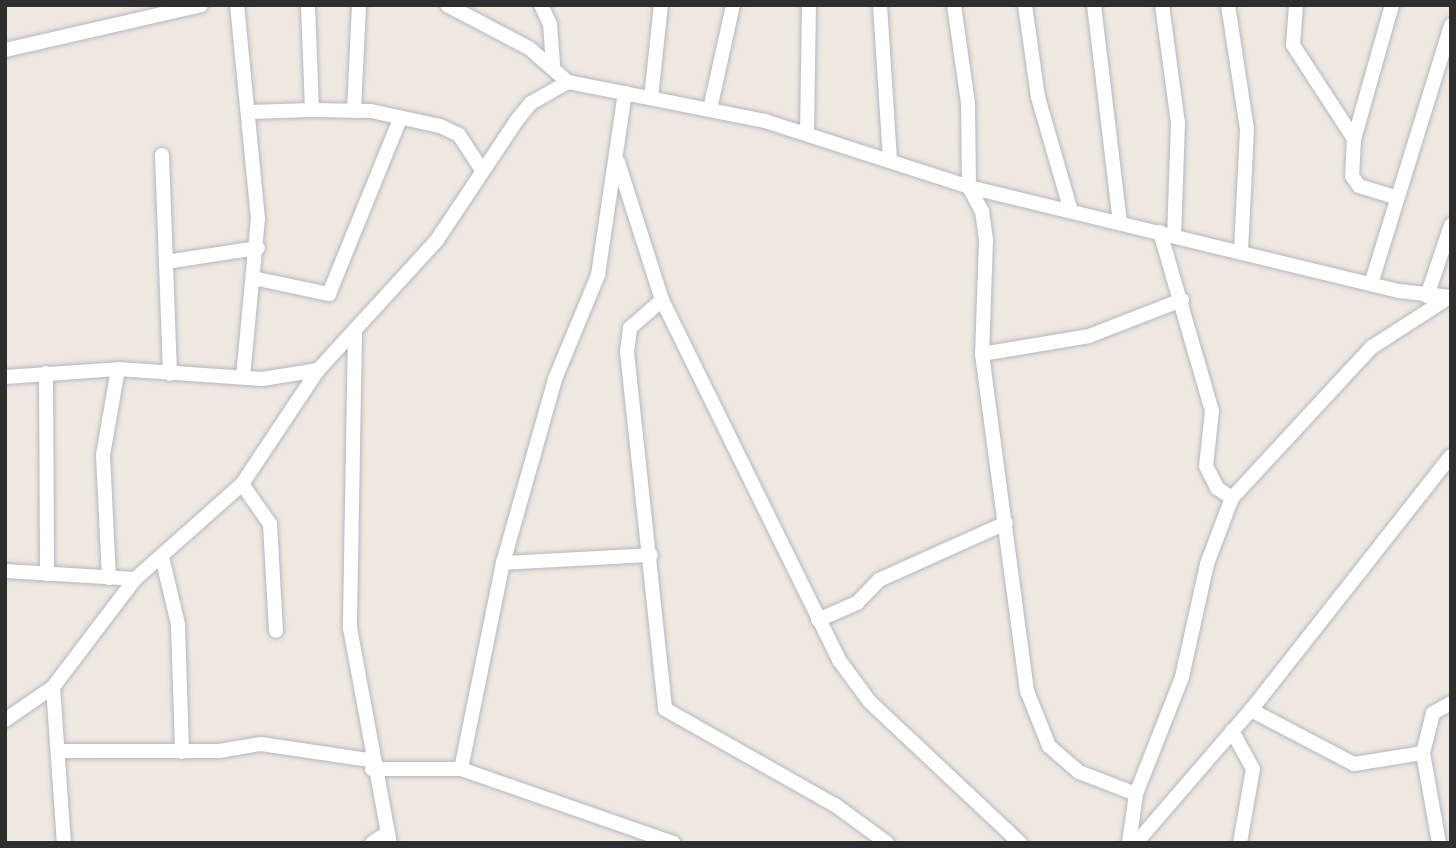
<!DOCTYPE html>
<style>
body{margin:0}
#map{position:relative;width:1456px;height:848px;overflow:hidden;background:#efe9e1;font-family:Rubik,sans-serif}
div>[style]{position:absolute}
.roads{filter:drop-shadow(0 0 2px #b4b7c1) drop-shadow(0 0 2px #b4b7c1)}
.minor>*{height:14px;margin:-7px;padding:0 7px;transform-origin:7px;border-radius:7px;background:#fff}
span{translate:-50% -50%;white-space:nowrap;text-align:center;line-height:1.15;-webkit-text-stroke:5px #fff;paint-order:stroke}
.frame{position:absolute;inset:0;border:7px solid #2e2e2e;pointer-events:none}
</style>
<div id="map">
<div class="roads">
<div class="minor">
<i style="left:237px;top:5px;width:214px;rotate:84.4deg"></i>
<i style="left:258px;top:218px;width:160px;rotate:95.4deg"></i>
<i style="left:447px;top:5px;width:93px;rotate:27.7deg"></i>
<i style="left:529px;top:48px;width:52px;rotate:41.1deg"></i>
<i style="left:541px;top:5px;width:21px;rotate:65deg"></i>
<i style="left:550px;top:24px;width:40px;rotate:85.7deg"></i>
<i style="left:880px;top:5px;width:154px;rotate:86.3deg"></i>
<i style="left:954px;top:5px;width:99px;rotate:81.9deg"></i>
<i style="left:968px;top:103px;width:84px;rotate:89.3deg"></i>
<i style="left:969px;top:187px;width:27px;rotate:62deg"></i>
<i style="left:982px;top:211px;width:30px;rotate:82deg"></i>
<i style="left:986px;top:241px;width:113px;rotate:92deg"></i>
<i style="left:982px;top:354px;width:340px;rotate:82.4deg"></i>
<i style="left:1027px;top:691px;width:59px;rotate:68.2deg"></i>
<i style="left:1049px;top:746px;width:40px;rotate:41deg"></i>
<i style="left:1079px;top:772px;width:61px;rotate:21.1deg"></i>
<i style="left:1025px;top:5px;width:93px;rotate:82deg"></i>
<i style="left:1038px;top:97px;width:119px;rotate:73.9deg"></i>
<i style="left:1094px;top:5px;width:220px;rotate:83.2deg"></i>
<i style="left:1162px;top:5px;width:119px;rotate:82.3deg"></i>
<i style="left:1178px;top:123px;width:112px;rotate:92deg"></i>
<i style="left:1228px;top:5px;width:125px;rotate:81.3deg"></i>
<i style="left:1247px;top:129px;width:121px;rotate:92.8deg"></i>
<i style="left:1296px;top:5px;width:40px;rotate:94.3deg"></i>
<i style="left:1293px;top:45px;width:112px;rotate:57deg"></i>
<i style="left:1392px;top:5px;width:139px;rotate:105.8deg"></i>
<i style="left:1354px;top:139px;width:37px;rotate:93deg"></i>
<i style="left:1352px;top:176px;width:12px;rotate:55deg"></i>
<i style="left:1359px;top:186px;width:39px;rotate:17deg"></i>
<i style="left:5px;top:50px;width:201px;rotate:-12.9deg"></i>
<i style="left:651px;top:98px;width:94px;rotate:-83.9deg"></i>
<i style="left:710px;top:109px;width:107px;rotate:-77.5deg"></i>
<i style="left:312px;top:110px;width:59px;rotate:1deg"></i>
<i style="left:371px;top:111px;width:71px;rotate:12.3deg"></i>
<i style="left:440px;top:126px;width:21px;rotate:25deg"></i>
<i style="left:459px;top:135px;width:42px;rotate:56.7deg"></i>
<i style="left:354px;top:111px;width:106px;rotate:-87.3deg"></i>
<i style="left:248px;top:112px;width:64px;rotate:-1.8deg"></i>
<i style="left:312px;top:110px;width:105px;rotate:-92.2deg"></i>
<i style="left:807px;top:133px;width:128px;rotate:-89.1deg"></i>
<i style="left:162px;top:155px;width:219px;rotate:87.9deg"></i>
<i style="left:618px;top:162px;width:145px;rotate:72.3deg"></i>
<i style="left:662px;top:300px;width:401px;rotate:63.8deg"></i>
<i style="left:839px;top:660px;width:52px;rotate:53.6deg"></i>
<i style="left:870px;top:702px;width:206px;rotate:43.2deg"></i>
<i style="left:1160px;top:232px;width:186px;rotate:73.8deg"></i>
<i style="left:1212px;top:411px;width:55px;rotate:96.2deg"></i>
<i style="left:1206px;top:466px;width:25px;rotate:63deg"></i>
<i style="left:1217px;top:488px;width:18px;rotate:34deg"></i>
<i style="left:166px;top:262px;width:93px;rotate:-8.7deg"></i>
<i style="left:253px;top:278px;width:78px;rotate:11.9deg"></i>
<i style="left:329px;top:294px;width:189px;rotate:-67.9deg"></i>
<i style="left:1371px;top:284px;width:271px;rotate:-72.8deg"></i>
<i style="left:1427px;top:296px;width:75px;rotate:-71.3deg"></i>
<i style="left:662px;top:300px;width:43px;rotate:138.8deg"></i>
<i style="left:630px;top:328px;width:24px;rotate:97deg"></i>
<i style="left:627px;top:352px;width:359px;rotate:83.9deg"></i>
<i style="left:665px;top:709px;width:195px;rotate:29.5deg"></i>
<i style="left:835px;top:805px;width:64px;rotate:36.2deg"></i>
<i style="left:355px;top:333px;width:295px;rotate:91deg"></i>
<i style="left:350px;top:628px;width:219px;rotate:79.5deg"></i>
<i style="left:982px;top:354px;width:109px;rotate:-9.5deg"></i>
<i style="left:1089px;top:336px;width:100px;rotate:-21.2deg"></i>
<i style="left:46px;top:373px;width:201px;rotate:89.7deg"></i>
<i style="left:5px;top:377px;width:113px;rotate:-4deg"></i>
<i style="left:118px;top:369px;width:144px;rotate:4deg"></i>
<i style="left:262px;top:379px;width:57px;rotate:-9.1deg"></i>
<i style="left:242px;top:484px;width:49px;rotate:55deg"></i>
<i style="left:270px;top:524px;width:107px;rotate:86.8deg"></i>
<i style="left:162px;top:557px;width:69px;rotate:76.6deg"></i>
<i style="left:178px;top:624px;width:128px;rotate:88.2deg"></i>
<i style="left:503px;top:563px;width:148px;rotate:-3.1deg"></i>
<i style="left:5px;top:571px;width:130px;rotate:3.5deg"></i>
<i style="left:109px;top:578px;width:123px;rotate:-92.8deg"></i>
<i style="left:103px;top:455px;width:87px;rotate:-80.1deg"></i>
<i style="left:818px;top:620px;width:43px;rotate:-23.6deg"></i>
<i style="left:857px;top:603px;width:32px;rotate:-46deg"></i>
<i style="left:879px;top:580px;width:139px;rotate:-24.2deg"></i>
<i style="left:53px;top:687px;width:156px;rotate:86deg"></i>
<i style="left:1251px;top:710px;width:116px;rotate:27.7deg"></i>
<i style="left:1354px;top:764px;width:70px;rotate:-9.1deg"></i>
<i style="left:5px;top:720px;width:58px;rotate:-34.5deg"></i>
<i style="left:53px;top:687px;width:136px;rotate:-52.8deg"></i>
<i style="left:135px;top:579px;width:143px;rotate:-41.6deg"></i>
<i style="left:242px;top:484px;width:137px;rotate:-56.3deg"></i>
<i style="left:318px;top:370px;width:176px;rotate:-47.5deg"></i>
<i style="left:437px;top:240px;width:144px;rotate:-56.3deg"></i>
<i style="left:517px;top:120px;width:22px;rotate:-51deg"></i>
<i style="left:531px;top:103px;width:43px;rotate:-29.6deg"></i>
<i style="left:568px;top:82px;width:201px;rotate:11.2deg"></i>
<i style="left:765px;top:121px;width:214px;rotate:17.9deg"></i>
<i style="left:969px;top:187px;width:442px;rotate:13.6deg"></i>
<i style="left:1399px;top:291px;width:52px;rotate:6.6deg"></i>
<i style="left:1232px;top:731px;width:43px;rotate:61.1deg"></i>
<i style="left:1253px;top:769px;width:75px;rotate:100deg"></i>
<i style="left:59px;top:751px;width:160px"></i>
<i style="left:219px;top:751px;width:43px;rotate:-9.5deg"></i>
<i style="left:261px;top:744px;width:110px;rotate:8.4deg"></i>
<i style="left:372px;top:769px;width:89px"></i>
<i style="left:461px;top:769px;width:225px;rotate:19.2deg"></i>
<i style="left:461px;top:769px;width:210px;rotate:-78.5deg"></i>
<i style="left:503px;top:563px;width:191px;rotate:-74.2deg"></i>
<i style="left:555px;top:379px;width:113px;rotate:-67.5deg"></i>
<i style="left:598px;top:275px;width:184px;rotate:-81.6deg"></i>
<i style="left:372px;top:843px;width:18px;rotate:-34deg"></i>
<i style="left:1129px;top:843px;width:49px;rotate:-81.9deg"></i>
<i style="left:1136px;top:794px;width:126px;rotate:-68.5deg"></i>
<i style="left:1182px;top:677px;width:116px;rotate:-77.5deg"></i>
<i style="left:1207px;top:564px;width:71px;rotate:-69.3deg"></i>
<i style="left:1232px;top:498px;width:206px;rotate:-47.2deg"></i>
<i style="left:1372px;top:347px;width:90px;rotate:-32.8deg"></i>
<i style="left:1136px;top:843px;width:176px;rotate:-49.2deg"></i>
<i style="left:1251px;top:710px;width:323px;rotate:-51.8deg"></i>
<i style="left:1439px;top:843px;width:91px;rotate:-100.1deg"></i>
<i style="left:1423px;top:753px;width:41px;rotate:-76deg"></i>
<i style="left:1433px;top:713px;width:21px;rotate:-29deg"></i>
</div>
</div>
<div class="frame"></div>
</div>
